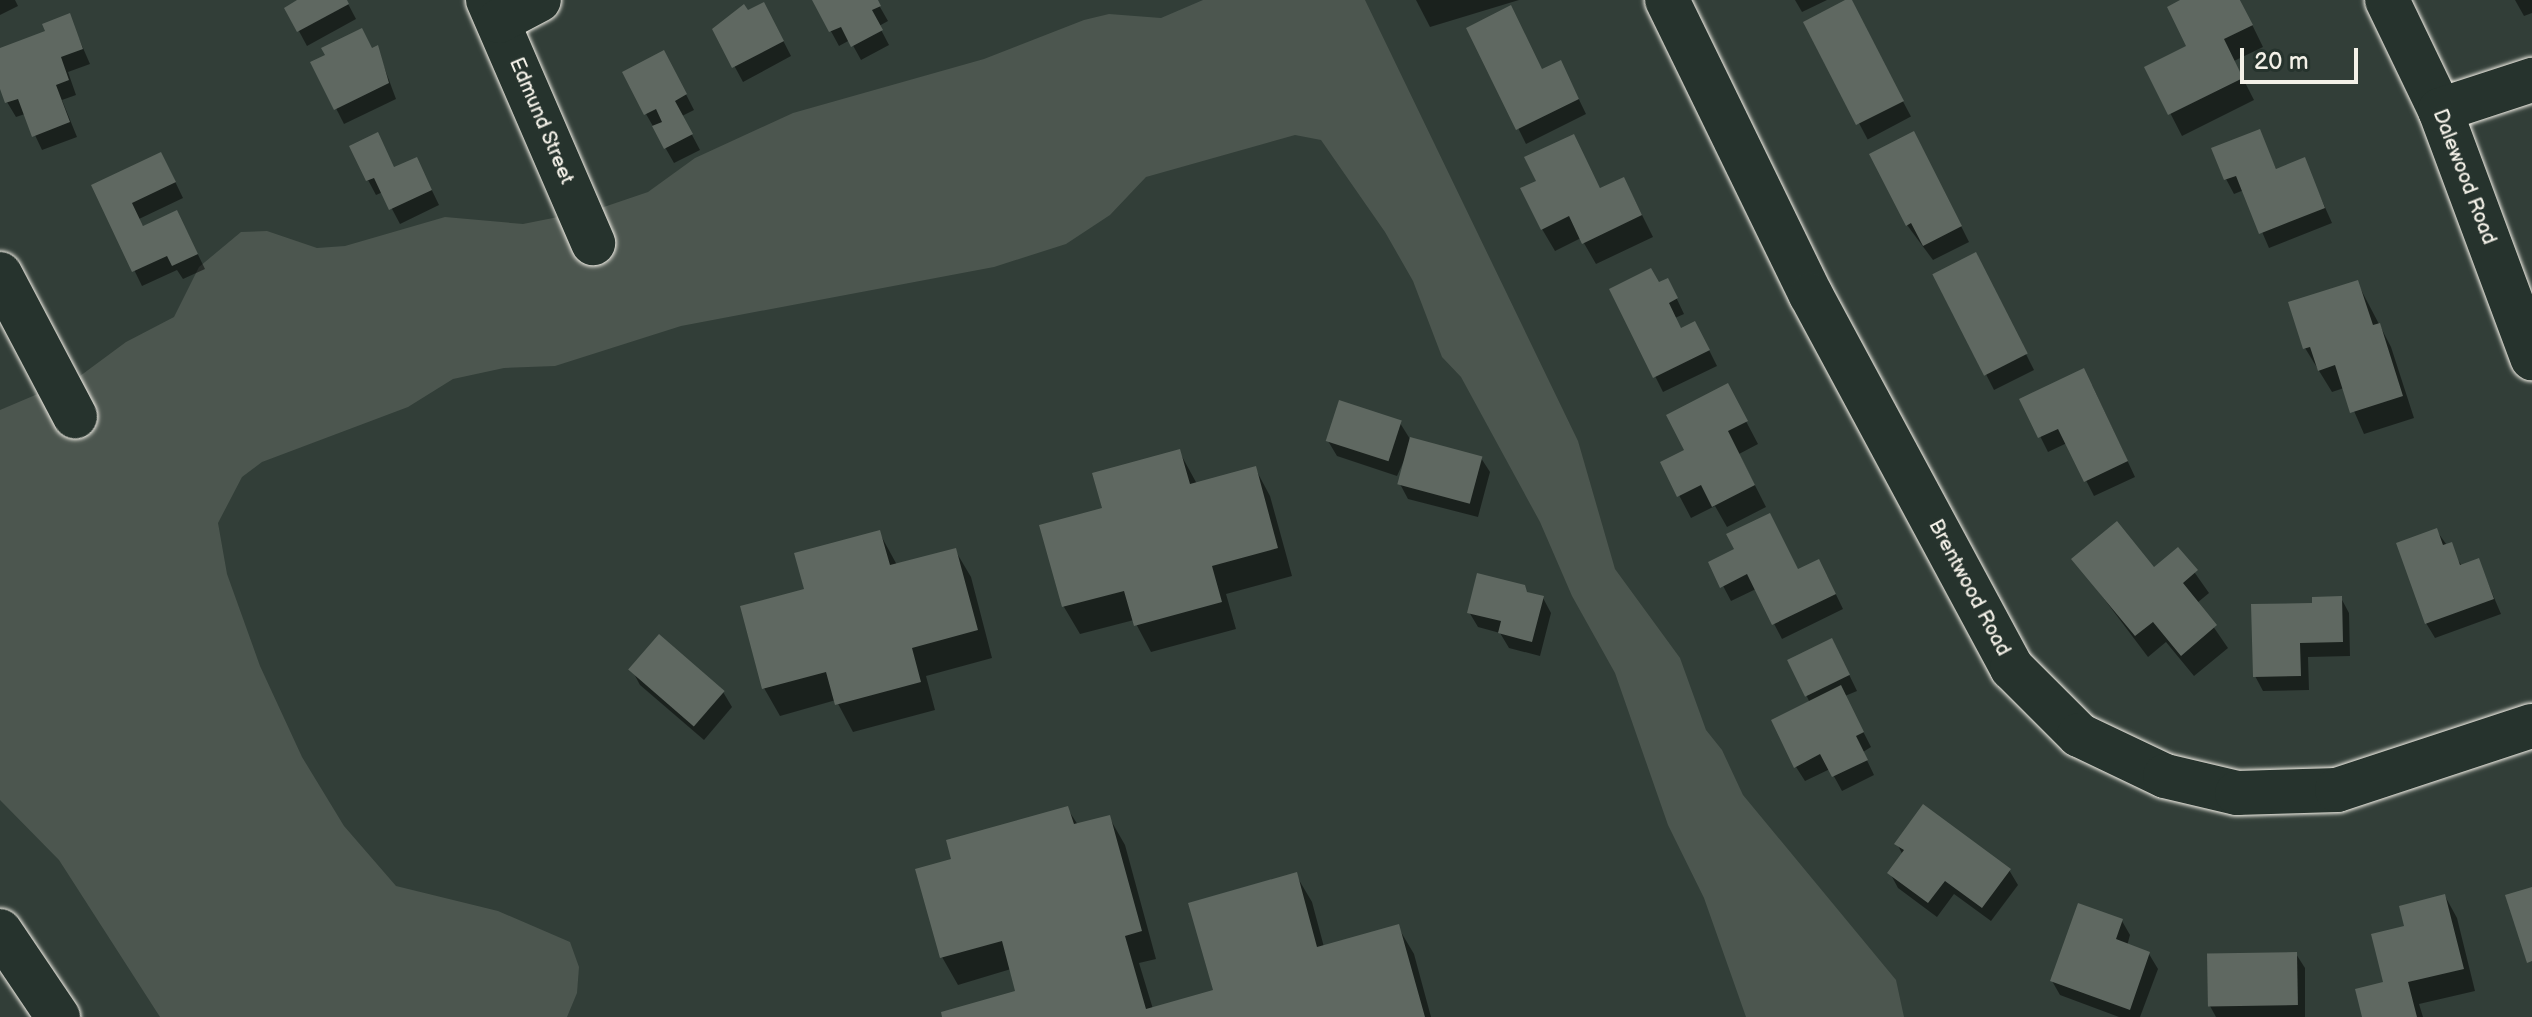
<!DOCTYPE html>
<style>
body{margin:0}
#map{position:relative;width:2532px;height:1017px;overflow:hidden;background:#323e38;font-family:"Balsamiq Sans",sans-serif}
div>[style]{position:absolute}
.green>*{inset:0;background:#4c564f}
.shadow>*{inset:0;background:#0007;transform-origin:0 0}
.building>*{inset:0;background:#5f6861;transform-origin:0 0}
.roads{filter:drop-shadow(0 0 2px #f4f1e8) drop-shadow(0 0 2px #f4f1e8)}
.minor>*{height:44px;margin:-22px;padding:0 22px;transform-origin:22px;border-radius:22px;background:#26332d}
.major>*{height:44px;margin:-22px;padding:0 22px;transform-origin:22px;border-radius:22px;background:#26332d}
span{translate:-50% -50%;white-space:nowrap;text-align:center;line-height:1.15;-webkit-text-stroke:6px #26332d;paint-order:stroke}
.street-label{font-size:20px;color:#f4f1e8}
.scale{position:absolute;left:2240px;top:48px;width:118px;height:36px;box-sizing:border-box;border:4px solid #f4f1e8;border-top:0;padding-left:10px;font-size:24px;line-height:28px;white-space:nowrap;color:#f4f1e8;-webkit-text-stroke:6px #26332d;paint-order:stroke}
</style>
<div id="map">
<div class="green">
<i style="clip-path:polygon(1203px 0,1365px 0,1578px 441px,1615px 569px,1680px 658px,1706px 730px,1722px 750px,1743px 795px,1896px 980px,1904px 1017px,1746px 1017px,1704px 898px,1668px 825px,1615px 673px,1572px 596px,1540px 522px,1461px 377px,1442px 357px,1413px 281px,1385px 232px,1321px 140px,1295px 135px,1146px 177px,1110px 215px,1066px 244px,994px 267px,681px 326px,555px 366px,504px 368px,453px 379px,408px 407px,262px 462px,242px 477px,218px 523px,227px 574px,260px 666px,302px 757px,344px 826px,396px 886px,498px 911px,570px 942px,579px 967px,577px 993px,567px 1017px,160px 1017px,59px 860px,0 800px,0 410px,80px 376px,126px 342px,174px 317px,199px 267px,241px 232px,267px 231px,317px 248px,345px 246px,445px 217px,523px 224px,598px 209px,648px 192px,695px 158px,793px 113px,984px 59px,1084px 20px,1109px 14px,1161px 18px)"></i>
</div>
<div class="shadow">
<i style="clip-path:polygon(0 0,15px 0,18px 6px,0 15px)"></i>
<i style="clip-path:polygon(299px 0,346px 0,356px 19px,307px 46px,287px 9px)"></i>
<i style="clip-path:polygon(814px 0,876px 0,888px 21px,879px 26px,889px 45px,861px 60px,850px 40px,839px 46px)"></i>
<i style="clip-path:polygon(1416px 0,1519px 0,1430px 27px)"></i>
<i style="clip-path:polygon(1795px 0,1827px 0,1802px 12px)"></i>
<i style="left:1849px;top:0;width:132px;height:49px;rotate:62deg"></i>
<i style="clip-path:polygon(2185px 0,2240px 0,2263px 47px,2234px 61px,2254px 100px,2182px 136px,2147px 68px,2188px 47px)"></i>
<i style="clip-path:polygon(2515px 0,2532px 0,2532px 13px,2524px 16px)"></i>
<i style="clip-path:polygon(744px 7px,747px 13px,772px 19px,791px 56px,743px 82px,715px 30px)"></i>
<i style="clip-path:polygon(69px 16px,90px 64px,68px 72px,76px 95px,62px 100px,77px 137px,42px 150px,25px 114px,16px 117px,7px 102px,0 83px,0 50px,47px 32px)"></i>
<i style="clip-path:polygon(1469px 29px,1543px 71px,1568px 77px,1586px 114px,1526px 144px)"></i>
<i style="clip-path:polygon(377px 48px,396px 99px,344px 124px,313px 63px)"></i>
<i style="clip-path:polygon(672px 67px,694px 110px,682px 116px,700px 150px,674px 163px,646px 114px)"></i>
<i style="clip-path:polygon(2259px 132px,2277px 171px,2304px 160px,2332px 223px,2269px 248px,2244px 190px,2234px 194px,2226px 179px)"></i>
<i style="clip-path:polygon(1573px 136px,1601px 190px,1624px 179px,1653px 237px,1596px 264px,1581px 238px,1555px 251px,1542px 229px,1538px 182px)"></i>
<i style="clip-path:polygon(1922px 148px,1969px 242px,1933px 260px,1907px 225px)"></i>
<i style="clip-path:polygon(169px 169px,183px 198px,139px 219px,144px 228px,185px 228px,205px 269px,183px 279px,177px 270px,142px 286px,93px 186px)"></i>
<i style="clip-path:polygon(395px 169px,424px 174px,439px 205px,400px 224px,383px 192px,376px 195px,368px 180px)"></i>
<i style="clip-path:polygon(1983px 269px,2034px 370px,1994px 390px,1935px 274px)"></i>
<i style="clip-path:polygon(2357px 282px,2391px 347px,2414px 418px,2364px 434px,2344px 388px,2332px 392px,2305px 348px)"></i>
<i style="clip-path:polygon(1659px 285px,1675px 295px,1684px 314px,1675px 318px,1681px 330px,1703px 338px,1717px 366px,1663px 392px,1612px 290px)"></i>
<i style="clip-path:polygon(2092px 385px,2135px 477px,2094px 496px,2067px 443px,2048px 452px,2022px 400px)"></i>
<i style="clip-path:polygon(1739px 408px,1758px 444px,1739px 454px,1766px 507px,1727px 527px,1715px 506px,1691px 518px,1662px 463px,1686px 451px)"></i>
<i style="clip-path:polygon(1400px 423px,1410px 439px,1481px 458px,1490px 472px,1478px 517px,1408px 499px,1400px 484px,1407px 454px,1397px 476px,1337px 456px,1328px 441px)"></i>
<i style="clip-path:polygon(1179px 451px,1197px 484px,1255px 468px,1270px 496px,1292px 576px,1226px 594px,1236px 629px,1151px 652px,1134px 620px,1080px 634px,1064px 607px,1042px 526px,1104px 509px)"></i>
<i style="clip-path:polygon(2436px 530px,2462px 566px,2478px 560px,2501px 614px,2435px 638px,2426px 623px)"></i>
<i style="clip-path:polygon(879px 532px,897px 565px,955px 550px,971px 577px,992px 658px,926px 676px,935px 710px,853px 732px,836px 700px,780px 716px,764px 688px,806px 591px)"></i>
<i style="clip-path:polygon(2178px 549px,2209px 593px,2197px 603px,2228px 648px,2194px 676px,2166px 642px,2148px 657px,2074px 559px,2154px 570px)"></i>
<i style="clip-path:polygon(1711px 563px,1827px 576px,1843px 609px,1782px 639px,1756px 589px,1731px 601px)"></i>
<i style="clip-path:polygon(1528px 594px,1543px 598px,1551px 613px,1540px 656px,1509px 648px,1500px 633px,1478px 627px,1469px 612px)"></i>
<i style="clip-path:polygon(2341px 598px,2349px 613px,2350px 656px,2308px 657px,2309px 690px,2263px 691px,2255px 676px,2314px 605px)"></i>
<i style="clip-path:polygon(1840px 656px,1857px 691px,1845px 696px,1871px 747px,1863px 752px,1874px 775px,1842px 791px,1830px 769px,1805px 781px,1796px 767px,1810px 703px,1790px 661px)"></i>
<i style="clip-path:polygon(632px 670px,723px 692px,732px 707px,704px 740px,640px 685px)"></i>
<i style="clip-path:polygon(1067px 808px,1078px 825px,1109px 817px,1125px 845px,1156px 959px,1139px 963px,1153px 1009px,1215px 992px,1296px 875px,1312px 902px,1324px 947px,1398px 927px,1414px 954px,1431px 1017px,944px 1017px,1017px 992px,1011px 969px,958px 985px,942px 957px,953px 861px)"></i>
<i style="clip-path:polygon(1897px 844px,2009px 870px,2018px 885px,1991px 921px,1954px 894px,1937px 917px,1898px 888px,1890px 873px,1903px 855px)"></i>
<i style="clip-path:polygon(2445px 896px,2457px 918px,2475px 991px,2419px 1004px,2423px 1017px,2364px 1017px,2385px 983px,2406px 927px)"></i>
<i style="clip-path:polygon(2122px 921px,2130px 935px,2127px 946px,2149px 954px,2158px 969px,2140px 1017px,2119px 1017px,2060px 995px,2052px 981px)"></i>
<i style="clip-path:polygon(2296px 954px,2305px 968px,2305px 1017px,2216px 1017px,2210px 1006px)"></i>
</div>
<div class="building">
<i style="clip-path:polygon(297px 0,347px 0,349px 4px,297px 32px,284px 8px)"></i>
<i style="clip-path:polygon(812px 0,878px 0,881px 6px,872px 10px,883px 30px,851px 47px,841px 27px,829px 32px)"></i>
<i style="clip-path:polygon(1845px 0,1852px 0,1904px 101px,1856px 125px,1803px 22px)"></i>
<i style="clip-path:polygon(2180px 0,2240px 0,2253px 25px,2224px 39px,2243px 78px,2168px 115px,2144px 67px,2186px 46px,2167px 7px)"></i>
<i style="clip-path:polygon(764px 2px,784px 41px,732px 68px,712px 29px,744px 4px,748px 10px)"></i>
<i style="clip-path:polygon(1511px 5px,1542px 69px,1561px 60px,1579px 99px,1516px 130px,1466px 28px)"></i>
<i style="clip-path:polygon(70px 13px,83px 49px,61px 57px,69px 80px,56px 85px,70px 122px,32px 137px,18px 99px,5px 103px,0 89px,0 48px,45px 31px,42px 24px)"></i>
<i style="clip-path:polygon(362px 28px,372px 48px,378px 45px,389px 83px,334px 110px,310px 62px,325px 55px,321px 48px)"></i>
<i style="clip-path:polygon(664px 50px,687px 94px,675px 101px,693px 134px,664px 149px,652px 126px,662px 122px,656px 109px,644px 115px,622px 72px)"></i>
<i style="clip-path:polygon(2260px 129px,2276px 169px,2305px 157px,2325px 208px,2259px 234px,2236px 176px,2224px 180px,2211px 148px)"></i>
<i style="clip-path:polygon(1914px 131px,1962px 226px,1923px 246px,1911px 223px,1906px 226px,1869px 154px)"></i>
<i style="clip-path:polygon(378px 132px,394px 167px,417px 157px,432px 190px,389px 210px,374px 178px,366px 181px,349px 146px)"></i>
<i style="clip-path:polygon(1574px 134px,1600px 188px,1624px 177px,1642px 215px,1582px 244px,1569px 216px,1541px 230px,1520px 188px,1536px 181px,1524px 157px)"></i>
<i style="clip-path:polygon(161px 152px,176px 182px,132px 203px,143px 226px,177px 210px,198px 254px,172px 266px,167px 256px,132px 272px,91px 185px)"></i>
<i style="left:1976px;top:252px;width:114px;height:49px;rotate:63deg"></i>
<i style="clip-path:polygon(1651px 268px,1659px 282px,1668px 278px,1678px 298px,1669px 303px,1681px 328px,1695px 321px,1710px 350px,1653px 378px,1609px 289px)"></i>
<i style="clip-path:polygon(2358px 280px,2373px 325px,2380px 323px,2403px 396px,2350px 413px,2335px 365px,2318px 371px,2310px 347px,2303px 349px,2288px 302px)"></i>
<i style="clip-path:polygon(2084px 368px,2128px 461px,2084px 482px,2058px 429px,2038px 438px,2019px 399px)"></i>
<i style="clip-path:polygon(1728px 383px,1748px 421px,1728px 431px,1755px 485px,1712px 507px,1701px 485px,1677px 497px,1660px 462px,1684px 450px,1666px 415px)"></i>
<i style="left:1339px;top:400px;width:66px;height:43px;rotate:18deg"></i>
<i style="left:1410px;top:437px;width:75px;height:49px;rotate:15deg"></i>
<i style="clip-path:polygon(1180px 449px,1190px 484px,1256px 466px,1278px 548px,1212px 566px,1222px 602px,1134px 626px,1124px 591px,1062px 607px,1039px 525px,1102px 508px,1092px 473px)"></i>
<i style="clip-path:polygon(1770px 513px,1798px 569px,1819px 559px,1836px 594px,1772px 625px,1747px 574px,1720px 588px,1708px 562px,1734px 549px,1726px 534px)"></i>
<i style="clip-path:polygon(2117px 521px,2154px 567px,2178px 547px,2198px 570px,2183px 583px,2217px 625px,2181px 656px,2153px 622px,2135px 636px,2071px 559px)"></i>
<i style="clip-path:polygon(2437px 528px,2443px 545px,2452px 542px,2460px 565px,2479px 558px,2494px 599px,2425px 624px,2396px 543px)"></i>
<i style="clip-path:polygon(880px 530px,890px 565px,956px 548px,978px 630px,912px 648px,921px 682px,835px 705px,826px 672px,762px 689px,740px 606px,804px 589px,794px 553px)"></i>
<i style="clip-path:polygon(1477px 573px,1525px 585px,1527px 592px,1544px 596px,1532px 642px,1498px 633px,1501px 621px,1467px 613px)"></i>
<i style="clip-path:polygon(2342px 596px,2343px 642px,2300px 643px,2301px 676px,2253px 677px,2251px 604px,2312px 603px,2312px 597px)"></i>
<i style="left:659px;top:634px;width:87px;height:47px;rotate:41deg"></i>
<i style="left:1832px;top:638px;width:41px;height:50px;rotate:64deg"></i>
<i style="clip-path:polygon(1841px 685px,1864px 732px,1856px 736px,1868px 760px,1832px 777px,1820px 754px,1794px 768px,1771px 720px)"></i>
<i style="clip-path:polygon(1923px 804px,2011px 869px,1982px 908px,1945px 881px,1928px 903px,1887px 873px,1904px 850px,1894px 844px)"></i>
<i style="clip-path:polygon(1068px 806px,1074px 824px,1110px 815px,1142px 931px,1125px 936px,1146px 1009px,1213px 990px,1188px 903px,1297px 872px,1317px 947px,1399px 924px,1425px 1017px,942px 1017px,941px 1012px,1015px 991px,1002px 941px,940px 958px,915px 869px,951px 859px,946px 840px)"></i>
<i style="clip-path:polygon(2532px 887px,2532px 961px,2527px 963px,2505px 895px)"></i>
<i style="clip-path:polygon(2445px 894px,2464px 969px,2408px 982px,2417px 1017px,2362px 1017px,2355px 989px,2383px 982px,2371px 934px,2404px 926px,2399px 906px)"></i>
<i style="clip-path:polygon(2078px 903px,2123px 919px,2116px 939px,2150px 952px,2130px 1010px,2050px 981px)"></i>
<i style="left:2297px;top:952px;width:53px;height:90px;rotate:89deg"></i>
</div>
<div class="roads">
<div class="minor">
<i style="left:488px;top:0;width:265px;rotate:66.6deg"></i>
<i style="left:1667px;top:0;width:328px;rotate:64deg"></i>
<i style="left:1811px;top:295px;width:424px;rotate:61.7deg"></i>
<i style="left:2012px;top:668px;width:95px;rotate:45deg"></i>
<i style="left:2079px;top:735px;width:95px;rotate:25.5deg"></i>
<i style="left:2165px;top:776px;width:74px;rotate:13.3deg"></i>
<i style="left:2237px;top:793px;width:100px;rotate:-1.7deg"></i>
<i style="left:2337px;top:790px;width:205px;rotate:-18.2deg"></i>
<i style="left:2387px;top:0;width:122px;rotate:64.3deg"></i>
<i style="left:2440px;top:110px;width:265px;rotate:69.6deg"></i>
<i style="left:499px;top:21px;width:45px;rotate:-27.7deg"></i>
<i style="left:2440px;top:110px;width:97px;rotate:-18.1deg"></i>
<i style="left:0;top:274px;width:161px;rotate:62.2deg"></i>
</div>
<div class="major">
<i style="left:0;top:931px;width:104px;rotate:56deg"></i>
</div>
</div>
<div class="street-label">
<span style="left:541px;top:121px;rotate:67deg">Edmund Street</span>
<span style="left:2464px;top:177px;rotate:69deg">Dalewood Road</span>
<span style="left:1969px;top:588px;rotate:62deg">Brentwood Road</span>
</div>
<div class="scale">20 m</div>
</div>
